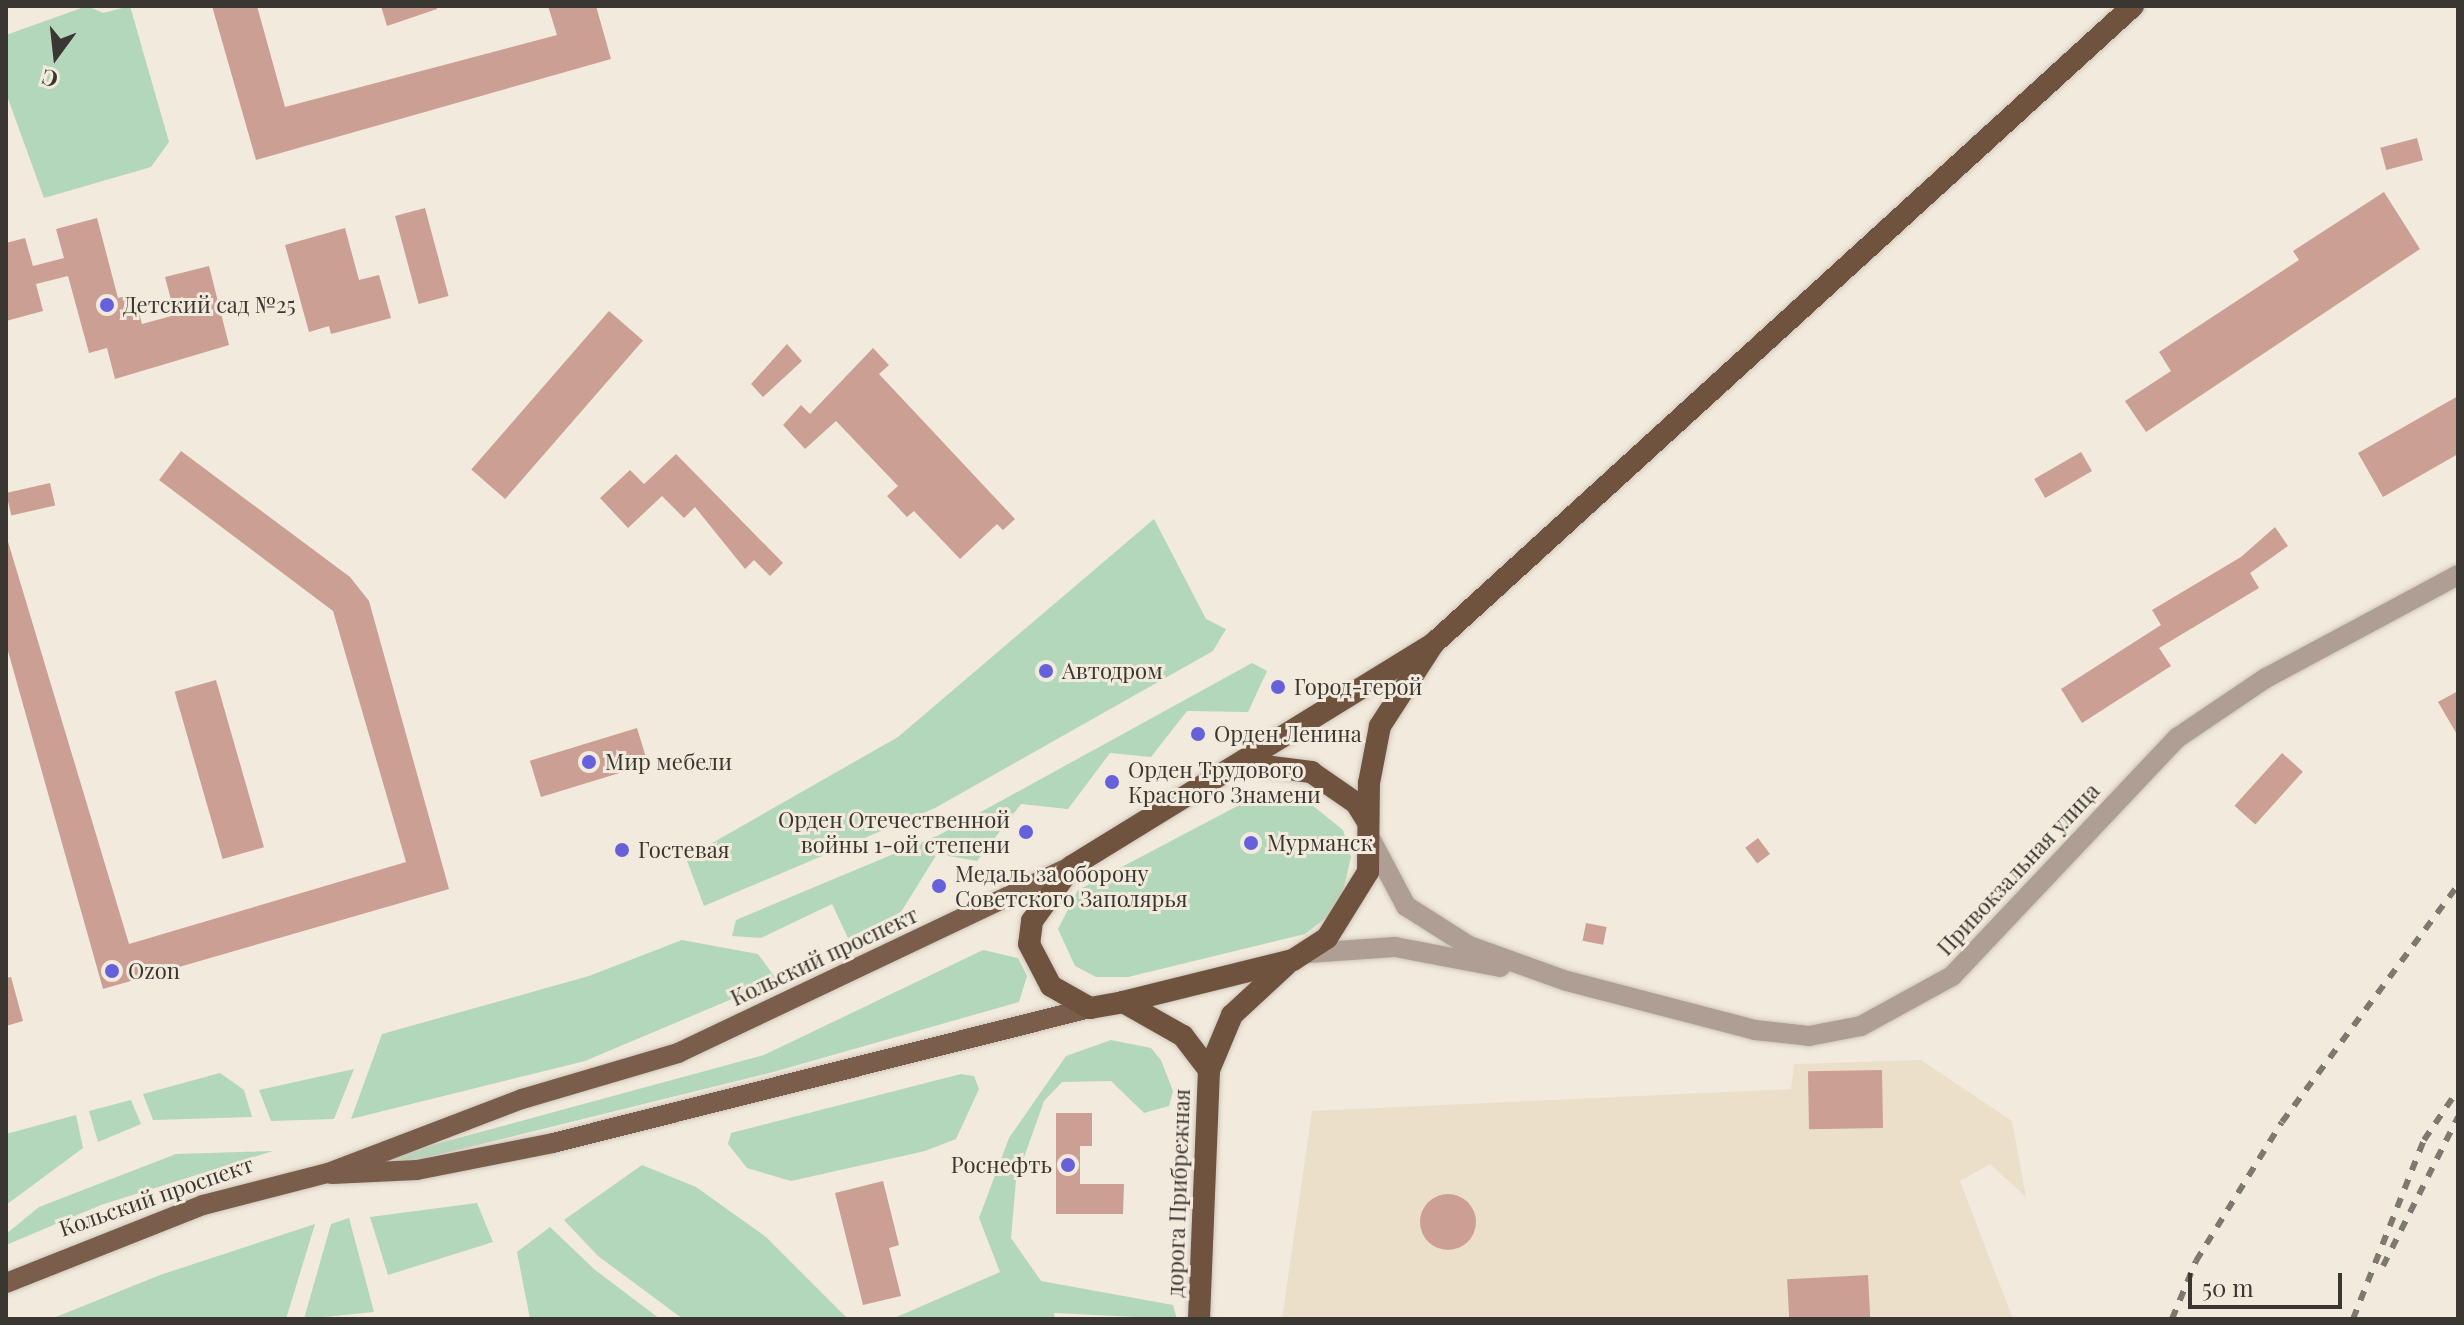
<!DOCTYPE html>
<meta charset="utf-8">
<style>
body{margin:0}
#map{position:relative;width:2464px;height:1325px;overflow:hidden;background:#f2eadc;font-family:"Playfair Display",serif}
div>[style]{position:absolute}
.built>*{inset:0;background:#ecdfca}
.green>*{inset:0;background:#b3d7ba}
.building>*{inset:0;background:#cb9f94;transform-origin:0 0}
.round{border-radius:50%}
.roads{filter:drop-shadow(0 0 2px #cdc6ba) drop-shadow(0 0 2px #cdc6ba)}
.minor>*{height:20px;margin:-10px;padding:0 10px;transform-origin:10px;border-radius:10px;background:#ae9e93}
.primary>*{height:20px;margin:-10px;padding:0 10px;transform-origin:10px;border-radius:10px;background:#7a5e4b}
.trunk>*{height:22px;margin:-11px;padding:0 11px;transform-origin:11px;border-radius:11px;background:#70533e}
.rail>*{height:6px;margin-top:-3px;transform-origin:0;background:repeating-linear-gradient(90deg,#7e7970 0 10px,transparent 0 20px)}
.dots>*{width:22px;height:22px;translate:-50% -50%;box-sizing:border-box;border:4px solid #f2eadc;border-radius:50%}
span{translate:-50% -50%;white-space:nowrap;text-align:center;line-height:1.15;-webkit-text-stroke:6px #f2eadc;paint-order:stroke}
.poi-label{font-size:22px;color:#3a3631}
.left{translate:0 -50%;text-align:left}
.right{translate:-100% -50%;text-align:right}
.street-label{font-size:22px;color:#3a3631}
.frame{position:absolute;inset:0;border:8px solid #3a3631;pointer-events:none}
.north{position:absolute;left:16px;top:16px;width:80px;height:80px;-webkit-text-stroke:6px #f2eadc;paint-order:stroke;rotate:195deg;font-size:22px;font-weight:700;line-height:32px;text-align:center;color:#3a3631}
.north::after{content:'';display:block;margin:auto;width:28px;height:36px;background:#3a3631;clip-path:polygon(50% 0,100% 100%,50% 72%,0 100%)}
.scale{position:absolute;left:2188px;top:1273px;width:154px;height:36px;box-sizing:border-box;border:4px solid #3a3631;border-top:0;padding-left:10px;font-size:24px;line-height:28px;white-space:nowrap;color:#3a3631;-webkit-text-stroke:6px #f2eadc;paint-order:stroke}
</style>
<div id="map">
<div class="built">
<i style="clip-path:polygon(1921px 1060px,2012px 1121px,2026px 1197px,1990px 1164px,1960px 1181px,2013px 1319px,1282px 1319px,1312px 1111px,1791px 1089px,1794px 1064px)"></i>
</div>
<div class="green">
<i style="clip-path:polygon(87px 6px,103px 13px,130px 6px,169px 142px,151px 167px,44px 198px,6px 93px,6px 35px)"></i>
<i style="clip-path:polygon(1154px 519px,1206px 619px,1226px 629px,1213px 651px,935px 808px,704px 906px,686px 858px,898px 737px)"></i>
<i style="clip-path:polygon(1252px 663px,1267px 671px,1248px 712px,1187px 711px,1151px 757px,1110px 753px,1068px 809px,1021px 804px,977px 861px,937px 854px,901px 912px,848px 938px,832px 904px,761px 938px,732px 936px,736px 920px,939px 835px)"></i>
<i style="clip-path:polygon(1264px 792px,1301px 796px,1343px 830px,1351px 857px,1339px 908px,1305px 934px,1128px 977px,1096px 977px,1075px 966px,1058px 929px,1078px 890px)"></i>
<i style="clip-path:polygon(682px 940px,758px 954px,777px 980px,585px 1061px,351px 1119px,382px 1034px,589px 976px)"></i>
<i style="clip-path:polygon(983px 950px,1018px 958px,1027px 976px,1019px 1002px,773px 1072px,380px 1169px,377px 1160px,764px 1055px)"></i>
<i style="clip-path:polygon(1111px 1040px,1151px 1048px,1161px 1060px,1173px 1091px,1169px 1106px,1144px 1113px,1111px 1081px,1062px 1082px,1044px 1101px,1016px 1180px,1011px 1238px,1041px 1281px,1173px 1305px,1177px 1319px,1054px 1313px,1055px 1319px,892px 1319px,1000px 1272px,979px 1218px,1009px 1138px,1066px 1056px)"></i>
<i style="clip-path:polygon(354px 1069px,334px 1119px,271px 1121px,259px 1090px)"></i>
<i style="clip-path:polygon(220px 1073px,244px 1090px,252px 1117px,153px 1120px,143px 1094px)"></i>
<i style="clip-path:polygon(961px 1074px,974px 1076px,979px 1089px,956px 1139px,925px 1151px,791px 1181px,747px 1168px,728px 1144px,731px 1133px)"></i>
<i style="clip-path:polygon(131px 1100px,141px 1124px,98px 1142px,89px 1111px)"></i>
<i style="clip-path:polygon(76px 1115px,83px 1148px,6px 1205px,6px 1134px)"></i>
<i style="clip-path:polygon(273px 1151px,101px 1205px,6px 1245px,6px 1234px,39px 1207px,176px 1154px)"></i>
<i style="clip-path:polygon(642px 1165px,696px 1187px,766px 1237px,848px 1319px,683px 1319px,598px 1256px,564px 1220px)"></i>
<i style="clip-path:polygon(477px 1203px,493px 1242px,388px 1275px,370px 1217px)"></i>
<i style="clip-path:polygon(349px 1218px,374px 1312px,304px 1319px,331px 1224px)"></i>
<i style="clip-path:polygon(315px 1224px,286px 1319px,51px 1319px,160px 1275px)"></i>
<i style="clip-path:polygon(550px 1227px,594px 1269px,660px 1319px,530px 1319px,517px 1252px)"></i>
</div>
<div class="building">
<i style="clip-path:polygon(212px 6px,257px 6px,285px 107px,557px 35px,548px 6px,596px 6px,611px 59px,256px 160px)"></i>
<i style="clip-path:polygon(381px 6px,437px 6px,437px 9px,387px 26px)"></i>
<i style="left:2417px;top:138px;width:23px;height:38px;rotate:75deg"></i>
<i style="clip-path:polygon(2384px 192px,2420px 249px,2146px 432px,2125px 401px,2171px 371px,2159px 352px,2299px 260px,2293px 251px)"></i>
<i style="left:425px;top:208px;width:91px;height:31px;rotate:75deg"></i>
<i style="clip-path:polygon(97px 218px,118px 298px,134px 294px,142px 324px,175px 315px,165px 277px,209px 266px,229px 345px,115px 379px,107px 348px,89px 353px,68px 276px,36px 284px,43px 311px,6px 321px,6px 243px,25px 238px,33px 266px,64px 258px,56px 229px)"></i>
<i style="clip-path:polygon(345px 228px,359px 280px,379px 275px,391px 318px,331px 334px,329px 326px,309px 332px,285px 245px)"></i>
<i style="left:609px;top:311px;width:45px;height:210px;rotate:41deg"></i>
<i style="clip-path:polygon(787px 344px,802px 361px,763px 397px,751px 384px)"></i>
<i style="clip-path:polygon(873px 348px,889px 365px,879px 374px,1015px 519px,1003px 530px,997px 524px,960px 559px,914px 511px,907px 517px,887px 496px,898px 486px,836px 421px,805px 449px,783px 425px,801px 405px,810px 414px)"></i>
<i style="clip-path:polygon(2458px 396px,2458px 454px,2383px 497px,2358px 453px)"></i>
<i style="clip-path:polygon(181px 451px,350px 577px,369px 601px,449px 889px,103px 989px,6px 644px,6px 535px,129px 944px,406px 862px,333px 611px,159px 480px)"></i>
<i style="left:2081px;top:452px;width:22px;height:54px;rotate:60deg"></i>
<i style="clip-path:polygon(676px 454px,783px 563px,770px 576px,754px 560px,745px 569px,695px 507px,684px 518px,662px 496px,628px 528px,600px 498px,630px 470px,644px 484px)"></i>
<i style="left:50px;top:483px;width:23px;height:45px;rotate:77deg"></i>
<i style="clip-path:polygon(2275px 527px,2288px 546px,2250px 573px,2259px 588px,2159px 648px,2171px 666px,2082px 723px,2061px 689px,2161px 625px,2152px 610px,2241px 557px)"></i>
<i style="left:216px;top:680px;width:174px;height:43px;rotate:74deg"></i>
<i style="clip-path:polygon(2458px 691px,2458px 736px,2438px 702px)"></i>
<i style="left:637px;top:728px;width:38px;height:112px;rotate:73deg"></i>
<i style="left:2282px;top:753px;width:28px;height:71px;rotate:42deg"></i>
<i style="left:1758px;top:838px;width:20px;height:16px;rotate:53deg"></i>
<i style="left:1586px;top:923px;width:21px;height:18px;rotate:11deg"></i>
<i style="clip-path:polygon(11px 977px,23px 1021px,6px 1026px,6px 978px)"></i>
<i style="left:1882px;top:1070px;width:58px;height:74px;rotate:89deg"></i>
<i style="clip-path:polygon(1056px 1113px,1092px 1113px,1092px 1146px,1080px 1146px,1080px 1184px,1124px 1184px,1123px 1214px,1056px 1214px)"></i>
<i style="clip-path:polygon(883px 1181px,899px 1245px,889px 1248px,901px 1296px,863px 1305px,835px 1193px)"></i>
<i class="round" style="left:1420px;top:1194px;width:56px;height:56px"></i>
<i style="left:1868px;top:1275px;width:44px;height:81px;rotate:87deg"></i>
</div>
<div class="roads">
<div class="minor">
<i style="left:1371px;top:840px;width:75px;rotate:62.1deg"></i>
<i style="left:1406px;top:906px;width:75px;rotate:32.4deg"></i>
<i style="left:1469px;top:946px;width:104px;rotate:19.7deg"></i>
<i style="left:1567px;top:981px;width:194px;rotate:14.6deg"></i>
<i style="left:1755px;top:1030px;width:54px;rotate:6.3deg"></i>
<i style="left:1809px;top:1036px;width:53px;rotate:-10.9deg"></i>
<i style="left:1861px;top:1026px;width:104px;rotate:-28.8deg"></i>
<i style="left:1952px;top:976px;width:328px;rotate:-46.6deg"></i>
<i style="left:2177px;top:738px;width:107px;rotate:-34deg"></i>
<i style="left:2266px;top:678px;width:218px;rotate:-28.2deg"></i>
<i style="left:1308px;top:953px;width:87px;rotate:-3.9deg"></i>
<i style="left:1395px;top:947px;width:107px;rotate:10.8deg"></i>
</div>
<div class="primary">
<i style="left:332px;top:1174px;width:85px;rotate:-2.7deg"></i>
<i style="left:417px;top:1170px;width:139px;rotate:-11.2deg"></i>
<i style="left:553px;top:1143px;width:554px;rotate:-14.11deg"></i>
<i style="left:6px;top:1283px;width:212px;rotate:-21.6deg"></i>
<i style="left:203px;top:1205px;width:129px;rotate:-14.4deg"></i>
<i style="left:328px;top:1173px;width:208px;rotate:-20.9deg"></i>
<i style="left:522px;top:1099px;width:163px;rotate:-16.4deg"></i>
<i style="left:678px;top:1053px;width:436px;rotate:-25.4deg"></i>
</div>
<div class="trunk">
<i style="left:1433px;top:644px;width:424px;rotate:148.4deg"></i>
<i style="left:1072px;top:866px;width:68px;rotate:126deg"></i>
<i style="left:1032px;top:921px;width:23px;rotate:97deg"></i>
<i style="left:1029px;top:944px;width:47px;rotate:62.4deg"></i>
<i style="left:1051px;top:986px;width:45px;rotate:29.4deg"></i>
<i style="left:1090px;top:1008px;width:34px;rotate:-10deg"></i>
<i style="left:1123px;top:1002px;width:175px;rotate:-13.9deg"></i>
<i style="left:1293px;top:960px;width:40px;rotate:-32.9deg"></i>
<i style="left:1327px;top:938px;width:78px;rotate:-58.2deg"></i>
<i style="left:1368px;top:872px;width:89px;rotate:-89.4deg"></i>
<i style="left:1369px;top:783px;width:58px;rotate:-79.1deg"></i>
<i style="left:1380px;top:726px;width:98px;rotate:-57.1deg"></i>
<i style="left:1433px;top:644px;width:947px;rotate:-42.35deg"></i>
<i style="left:1248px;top:764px;width:64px;rotate:7.2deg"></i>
<i style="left:1311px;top:772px;width:55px;rotate:34.6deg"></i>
<i style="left:1356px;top:803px;width:22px;rotate:58deg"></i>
<i style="left:1123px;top:1002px;width:69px;rotate:29.5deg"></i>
<i style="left:1183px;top:1036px;width:43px;rotate:52.6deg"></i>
<i style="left:1199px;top:1319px;width:249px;rotate:-87.7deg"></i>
<i style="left:1209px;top:1070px;width:60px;rotate:-67.3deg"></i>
<i style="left:1232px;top:1015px;width:74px;rotate:-42.8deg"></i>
</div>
</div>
<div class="rail">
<i style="left:2383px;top:1266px;width:167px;rotate:-63.3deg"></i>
<i style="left:2172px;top:1319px;width:63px;rotate:-67.5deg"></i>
<i style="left:2196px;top:1261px;width:163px;rotate:-58.3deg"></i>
<i style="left:2282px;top:1122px;width:295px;rotate:-53.4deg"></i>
<i style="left:2353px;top:1319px;width:193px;rotate:-68.4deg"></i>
<i style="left:2424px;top:1140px;width:60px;rotate:-55.8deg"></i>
</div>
<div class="dots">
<i style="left:107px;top:305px;background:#6661db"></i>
<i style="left:1046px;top:671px;background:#6661db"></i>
<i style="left:1278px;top:687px;background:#6661db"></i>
<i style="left:1198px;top:734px;background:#6661db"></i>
<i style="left:589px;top:762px;background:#6661db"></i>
<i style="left:1112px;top:782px;background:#6661db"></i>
<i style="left:1026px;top:832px;background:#6661db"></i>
<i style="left:1251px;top:843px;background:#6661db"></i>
<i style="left:622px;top:850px;background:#6661db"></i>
<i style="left:939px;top:886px;background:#6661db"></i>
<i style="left:112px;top:971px;background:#6661db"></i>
<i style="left:1068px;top:1165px;background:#6661db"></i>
</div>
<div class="poi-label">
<span class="left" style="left:123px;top:305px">Детский сад №25</span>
<span class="left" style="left:1062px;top:671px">Автодром</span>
<span class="left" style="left:1294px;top:687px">Город-герой</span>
<span class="left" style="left:1214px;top:734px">Орден Ленина</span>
<span class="left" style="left:605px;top:762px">Мир мебели</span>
<span class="left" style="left:1128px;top:782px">Орден Трудового<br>Красного Знамени</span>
<span class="right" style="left:1010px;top:832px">Орден Отечественной<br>войны 1-ой степени</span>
<span class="left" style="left:1267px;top:843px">Мурманск</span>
<span class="left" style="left:638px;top:850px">Гостевая</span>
<span class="left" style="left:955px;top:886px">Медаль за оборону<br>Советского Заполярья</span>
<span class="left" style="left:128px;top:971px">Ozon</span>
<span class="right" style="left:1052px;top:1165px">Роснефть</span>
</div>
<div class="street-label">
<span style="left:2018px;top:869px;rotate:-47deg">Привокзальная улица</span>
<span style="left:824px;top:956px;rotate:-25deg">Кольский проспект</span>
<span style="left:1178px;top:1193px;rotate:-88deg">дорога Прибрежная</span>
<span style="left:156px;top:1196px;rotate:-19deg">Кольский проспект</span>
</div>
<div class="frame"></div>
<div class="north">С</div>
<div class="scale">50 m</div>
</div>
